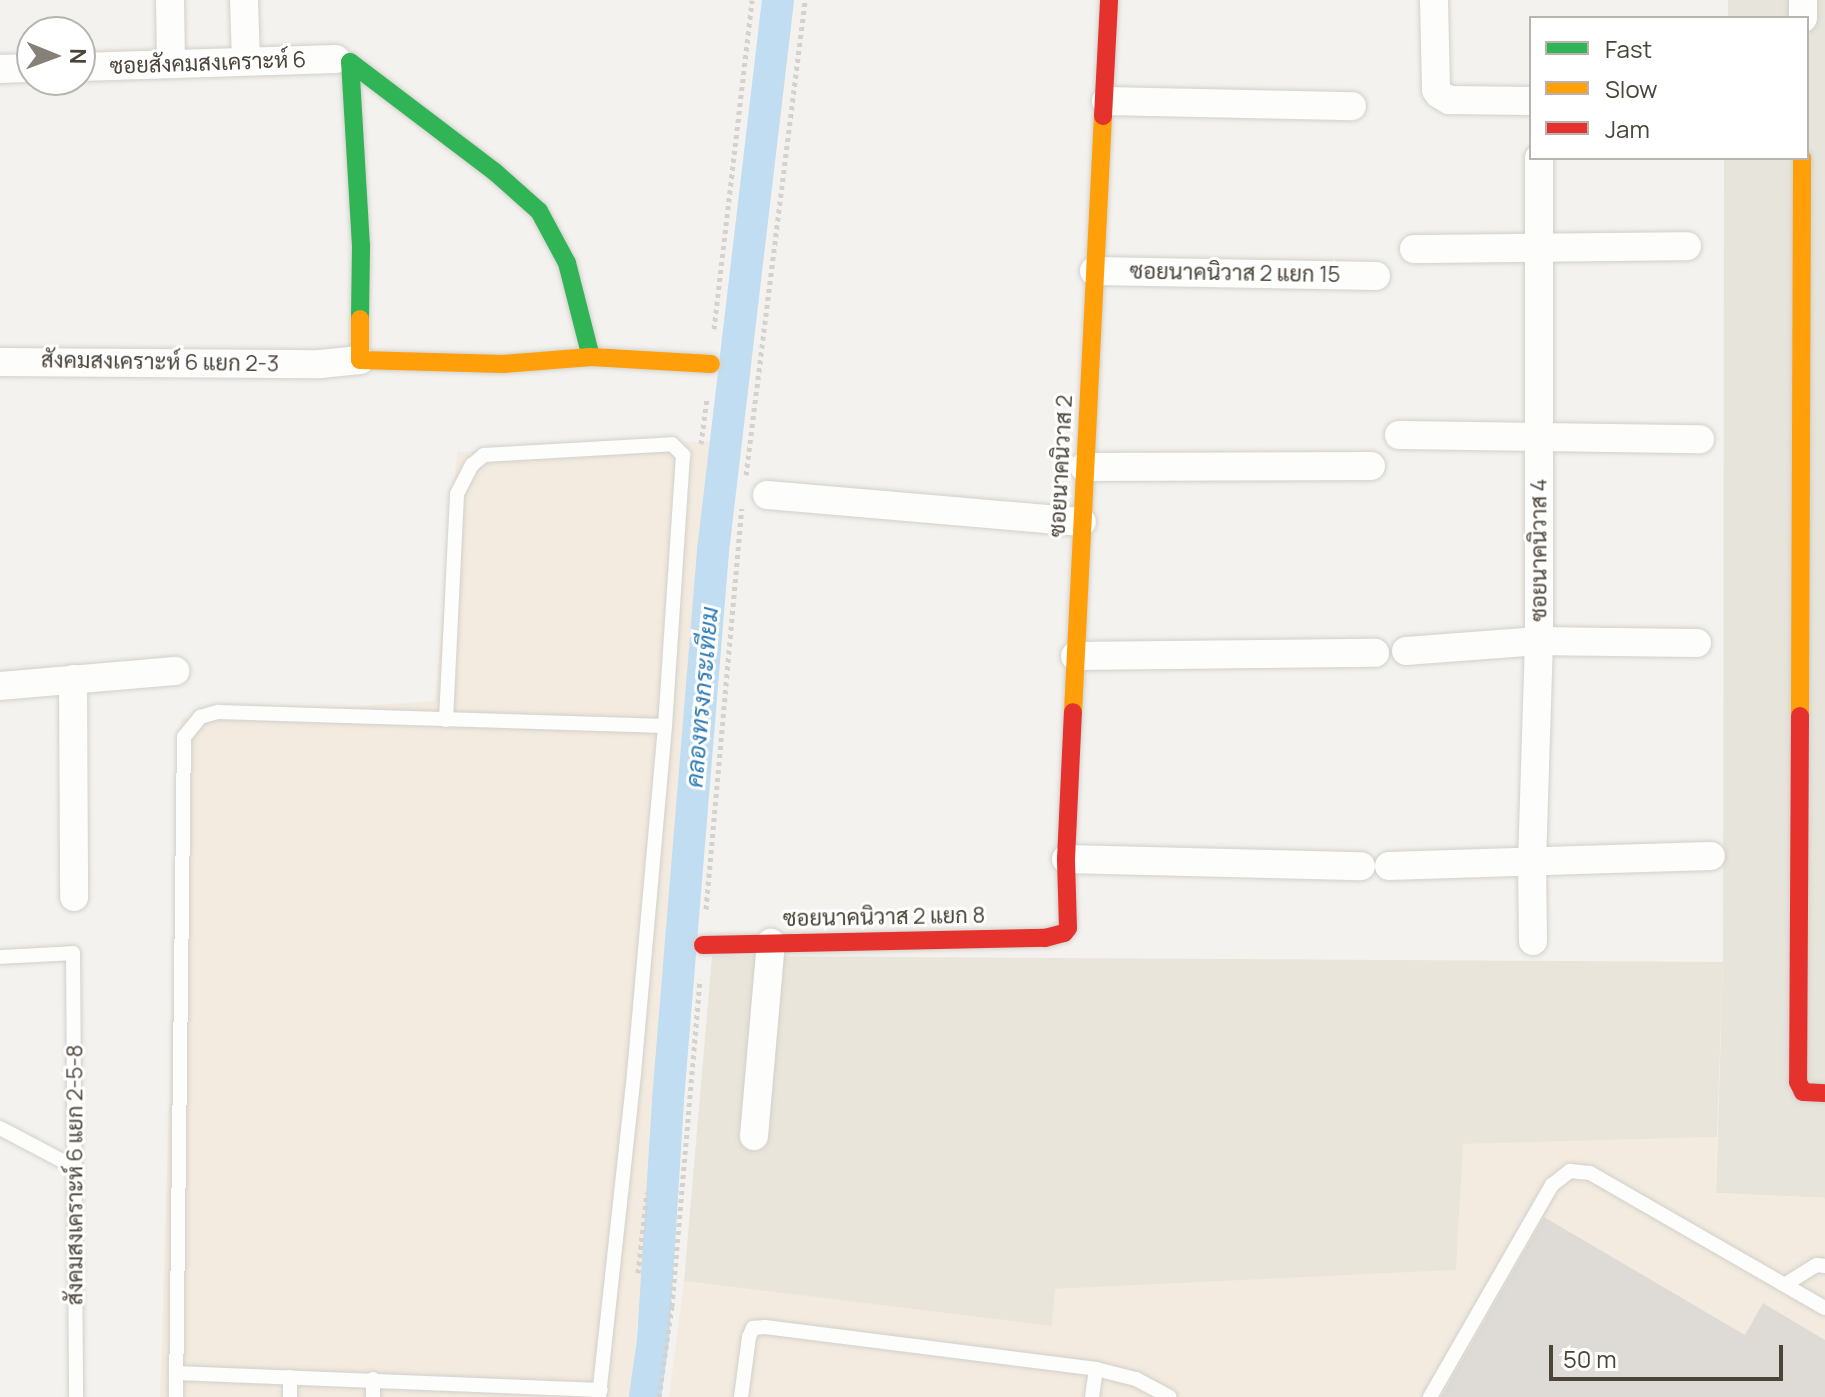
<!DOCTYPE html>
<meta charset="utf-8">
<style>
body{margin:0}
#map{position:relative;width:1825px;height:1397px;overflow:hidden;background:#f4f2ee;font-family:Manrope,Sarabun,sans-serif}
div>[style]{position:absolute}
.residential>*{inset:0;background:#e7e4dc}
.commercial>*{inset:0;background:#f3ebdf}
.education>*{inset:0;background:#eae5da}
.canal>*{height:32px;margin:-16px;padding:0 16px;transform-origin:16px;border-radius:16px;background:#c0ddf1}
.building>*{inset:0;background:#dedbd6}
.path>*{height:5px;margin-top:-2.5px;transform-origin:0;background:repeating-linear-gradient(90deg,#d3d2cc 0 4px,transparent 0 8px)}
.roads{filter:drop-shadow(0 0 2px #d2d0cb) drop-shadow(0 0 2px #d2d0cb)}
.lane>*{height:14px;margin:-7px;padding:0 7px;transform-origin:7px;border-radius:7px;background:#fdfdfc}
.street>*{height:28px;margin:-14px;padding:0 14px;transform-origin:14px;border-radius:14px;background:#fdfdfc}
.fast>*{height:18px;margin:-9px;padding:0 9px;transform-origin:9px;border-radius:9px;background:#30b455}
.slow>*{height:18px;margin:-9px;padding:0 9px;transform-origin:9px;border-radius:9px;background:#ff9f0a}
.jam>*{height:18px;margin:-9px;padding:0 9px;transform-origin:9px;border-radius:9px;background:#e5322d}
span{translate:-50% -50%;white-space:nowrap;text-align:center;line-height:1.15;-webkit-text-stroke:6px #fff;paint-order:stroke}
.street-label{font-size:22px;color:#4b4439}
.water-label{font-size:24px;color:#2e7ab2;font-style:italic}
.legend{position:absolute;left:1529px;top:16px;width:280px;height:144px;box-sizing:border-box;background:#fff;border:2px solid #b7b4b0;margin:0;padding:10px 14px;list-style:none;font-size:24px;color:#4b4439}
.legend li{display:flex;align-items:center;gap:16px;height:40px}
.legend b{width:40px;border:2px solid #b7b4b0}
.north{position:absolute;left:16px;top:16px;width:80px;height:80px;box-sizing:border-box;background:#fff;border:2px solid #b7b4b0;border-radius:50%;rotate:91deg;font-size:22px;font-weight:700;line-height:32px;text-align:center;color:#4b4439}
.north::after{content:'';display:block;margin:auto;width:28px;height:36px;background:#868178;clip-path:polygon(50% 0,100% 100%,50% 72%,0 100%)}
.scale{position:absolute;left:1549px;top:1345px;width:234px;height:36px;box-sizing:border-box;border:4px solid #4b4439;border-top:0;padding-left:10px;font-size:24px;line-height:28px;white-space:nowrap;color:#4b4439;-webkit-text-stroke:6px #fff;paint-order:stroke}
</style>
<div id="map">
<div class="residential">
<i style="clip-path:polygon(1728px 0,1825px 0,1825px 1198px,1716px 1193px,1723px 962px,1724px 158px,1807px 158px,1807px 18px,1728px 18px)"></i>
</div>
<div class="commercial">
<i style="clip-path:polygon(715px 441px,631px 1397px,160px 1397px,181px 718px,435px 701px,457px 452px)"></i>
<i style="clip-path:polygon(1717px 1137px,1716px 1193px,1825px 1198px,1825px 1397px,669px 1397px,684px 1281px,1052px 1325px,1055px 1289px,1456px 1270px,1462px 1143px)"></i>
</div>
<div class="education">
<i style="clip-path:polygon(712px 956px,1723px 962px,1717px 1137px,1463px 1144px,1456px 1270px,1055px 1289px,1052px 1326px,684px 1281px)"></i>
</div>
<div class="canal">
<i style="left:645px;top:1397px;width:58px;rotate:-82deg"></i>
<i style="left:653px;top:1340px;width:240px;rotate:-86.4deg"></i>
<i style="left:668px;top:1100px;width:551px;rotate:-85.31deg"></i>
<i style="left:713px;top:551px;width:555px;rotate:-83.27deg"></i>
</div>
<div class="building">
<i style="clip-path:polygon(1544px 1217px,1745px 1335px,1763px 1303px,1825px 1340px,1825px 1397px,1441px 1397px)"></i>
</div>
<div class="path">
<i style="left:714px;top:329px;width:331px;rotate:-83.4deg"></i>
<i style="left:701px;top:444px;width:46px;rotate:-82.6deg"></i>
<i style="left:746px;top:475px;width:479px;rotate:-82.9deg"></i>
<i style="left:706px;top:909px;width:402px;rotate:-84.9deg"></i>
<i style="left:638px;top:1273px;width:81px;rotate:-83.7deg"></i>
<i style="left:659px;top:1397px;width:92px;rotate:-81.9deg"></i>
<i style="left:672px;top:1306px;width:328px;rotate:-85.1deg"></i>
</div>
<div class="roads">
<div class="lane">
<i style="left:446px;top:720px;width:226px;rotate:-87.2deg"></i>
<i style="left:457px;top:494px;width:33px;rotate:-63deg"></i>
<i style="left:472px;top:465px;width:16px;rotate:-40deg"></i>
<i style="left:484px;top:455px;width:188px;rotate:-3.3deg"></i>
<i style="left:672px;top:444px;width:16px;rotate:45deg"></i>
<i style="left:683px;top:455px;width:272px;rotate:93.8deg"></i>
<i style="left:0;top:957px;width:73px;rotate:-3.1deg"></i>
<i style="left:73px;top:953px;width:444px;rotate:89.6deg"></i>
<i style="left:0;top:1128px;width:86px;rotate:27.8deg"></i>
<i style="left:1786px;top:1284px;width:36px;rotate:-32deg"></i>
<i style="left:1817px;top:1265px;width:8px;rotate:7deg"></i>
<i style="left:176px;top:1373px;width:425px;rotate:2.3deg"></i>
<i style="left:176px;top:1397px;width:660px;rotate:-89.31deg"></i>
<i style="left:184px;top:737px;width:26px;rotate:-51deg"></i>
<i style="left:200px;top:717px;width:19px;rotate:-16deg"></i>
<i style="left:218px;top:712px;width:447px;rotate:1.8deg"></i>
<i style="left:665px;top:726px;width:349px;rotate:95.1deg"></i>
<i style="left:634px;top:1074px;width:325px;rotate:96.2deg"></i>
<i style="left:290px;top:1397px;width:20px;rotate:-90deg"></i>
<i style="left:373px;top:1397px;width:18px;rotate:-90deg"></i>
<i style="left:741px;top:1397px;width:61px;rotate:-82.4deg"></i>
<i style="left:749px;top:1337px;width:10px;rotate:-66deg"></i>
<i style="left:753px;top:1328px;width:12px;rotate:-5deg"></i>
<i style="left:765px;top:1327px;width:334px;rotate:7.2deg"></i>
<i style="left:1096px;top:1369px;width:41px;rotate:14deg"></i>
<i style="left:1136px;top:1379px;width:38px;rotate:28deg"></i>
<i style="left:1092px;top:1397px;width:28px;rotate:-82deg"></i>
<i style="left:1430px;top:1397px;width:245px;rotate:-60.1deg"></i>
<i style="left:1552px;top:1185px;width:23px;rotate:-38deg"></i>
<i style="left:1570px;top:1171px;width:20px;rotate:6deg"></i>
<i style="left:1590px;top:1173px;width:271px;rotate:29.9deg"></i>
</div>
<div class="street">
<i style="left:170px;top:0;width:63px;rotate:89.1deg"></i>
<i style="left:244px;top:0;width:60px;rotate:88.1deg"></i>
<i style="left:1434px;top:0;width:90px;rotate:88.7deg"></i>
<i style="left:1436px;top:90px;width:5px;rotate:53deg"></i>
<i style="left:1439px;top:94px;width:12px;rotate:31deg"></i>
<i style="left:1449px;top:100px;width:82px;rotate:0.7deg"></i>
<i style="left:1803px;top:18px;width:18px;rotate:-90deg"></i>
<i style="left:80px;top:67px;width:256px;rotate:-1.8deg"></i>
<i style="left:0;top:69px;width:32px;rotate:-2deg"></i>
<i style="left:1106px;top:101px;width:246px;rotate:1.2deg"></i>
<i style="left:1414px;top:249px;width:273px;rotate:-0.6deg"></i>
<i style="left:1094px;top:271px;width:282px;rotate:1deg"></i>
<i style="left:0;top:362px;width:320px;rotate:0.4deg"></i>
<i style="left:320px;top:364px;width:40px;rotate:-5.7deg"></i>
<i style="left:1399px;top:435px;width:301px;rotate:0.8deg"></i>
<i style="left:1084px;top:467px;width:287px;rotate:-0.2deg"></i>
<i style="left:767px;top:495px;width:316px;rotate:4.9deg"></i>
<i style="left:1406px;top:651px;width:133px;rotate:-4.3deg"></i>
<i style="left:1539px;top:641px;width:158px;rotate:0.7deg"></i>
<i style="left:1075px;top:656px;width:300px;rotate:-0.6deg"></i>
<i style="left:73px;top:679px;width:218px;rotate:89.7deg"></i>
<i style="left:0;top:686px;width:176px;rotate:-4.9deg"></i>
<i style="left:1066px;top:859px;width:295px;rotate:1.4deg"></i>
<i style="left:1389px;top:866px;width:322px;rotate:-1.8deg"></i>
<i style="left:1533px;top:941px;width:78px;rotate:-90.7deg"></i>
<i style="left:1532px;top:863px;width:222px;rotate:-88.2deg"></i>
<i style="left:1539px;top:641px;width:483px;rotate:-90deg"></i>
<i style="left:754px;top:1136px;width:194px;rotate:-85deg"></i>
</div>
<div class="fast">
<i style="left:360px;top:319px;width:73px;rotate:-89.2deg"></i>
<i style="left:361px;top:246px;width:184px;rotate:-93.4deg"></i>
<i style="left:350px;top:62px;width:182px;rotate:37.2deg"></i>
<i style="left:495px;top:172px;width:59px;rotate:41.6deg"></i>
<i style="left:539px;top:211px;width:59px;rotate:61.7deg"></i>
<i style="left:567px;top:263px;width:97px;rotate:75.7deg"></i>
</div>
<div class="slow">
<i style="left:360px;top:319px;width:41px;rotate:90deg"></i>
<i style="left:360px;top:360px;width:143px;rotate:1.6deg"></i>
<i style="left:503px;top:364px;width:88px;rotate:-4.5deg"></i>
<i style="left:591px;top:357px;width:120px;rotate:3.3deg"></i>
<i style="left:1073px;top:712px;width:597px;rotate:-87.12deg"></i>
<i style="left:1800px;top:716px;width:558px;rotate:-89.79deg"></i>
</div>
<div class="jam">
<i style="left:1103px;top:116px;width:116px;rotate:-87deg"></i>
<i style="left:1800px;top:716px;width:366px;rotate:90.3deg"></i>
<i style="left:1798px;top:1082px;width:11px;rotate:63deg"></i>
<i style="left:1803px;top:1092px;width:22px;rotate:3deg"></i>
<i style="left:703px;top:945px;width:342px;rotate:-1.2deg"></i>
<i style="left:1045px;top:938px;width:20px;rotate:-15deg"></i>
<i style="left:1064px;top:933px;width:6px;rotate:-51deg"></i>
<i style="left:1068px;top:928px;width:69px;rotate:-91.7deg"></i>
<i style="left:1066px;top:859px;width:147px;rotate:-87.3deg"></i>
</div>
</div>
<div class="street-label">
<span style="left:208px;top:63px;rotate:-2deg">ซอยสังคมสงเคราะห์ 6</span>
<span style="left:1235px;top:273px;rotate:1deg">ซอยนาคนิวาส 2 แยก 15</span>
<span style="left:160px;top:362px;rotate:1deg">สังคมสงเคราะห์ 6 แยก 2-3</span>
<span style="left:1061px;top:466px;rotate:-87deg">ซอยนาคนิวาส 2</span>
<span style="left:1539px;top:550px;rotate:-90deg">ซอยนาคนิวาส 4</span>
<span style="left:884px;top:917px;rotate:-1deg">ซอยนาคนิวาส 2 แยก 8</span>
<span style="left:75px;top:1175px;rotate:-90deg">สังคมสงเคราะห์ 6 แยก 2-5-8</span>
</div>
<div class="water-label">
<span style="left:701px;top:697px;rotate:-85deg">คลองทรงกระเทียม</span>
</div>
<ul class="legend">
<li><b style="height:10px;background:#30b455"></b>Fast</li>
<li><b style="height:10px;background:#ff9f0a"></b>Slow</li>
<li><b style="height:10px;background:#e5322d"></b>Jam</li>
</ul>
<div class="north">N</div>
<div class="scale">50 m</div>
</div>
